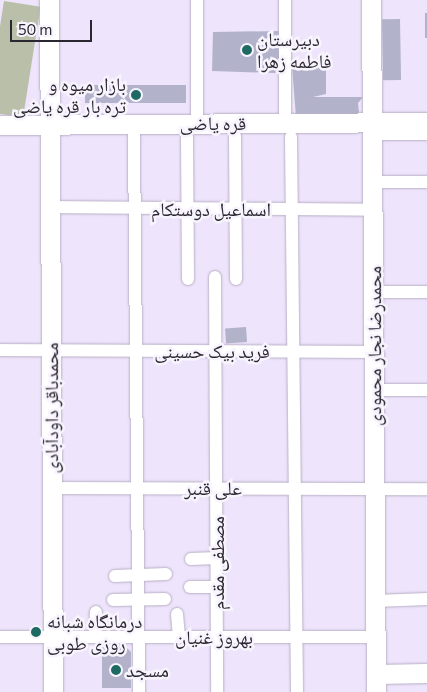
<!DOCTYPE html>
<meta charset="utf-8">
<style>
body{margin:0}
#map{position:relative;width:427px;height:692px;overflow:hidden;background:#eee4fb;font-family:Commissioner,"Noto Naskh Arabic",sans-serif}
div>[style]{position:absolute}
.green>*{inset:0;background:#b9bfa9;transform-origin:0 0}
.building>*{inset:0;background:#b2b3cb;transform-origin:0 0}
.roads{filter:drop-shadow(0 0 1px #b8afc5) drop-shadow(0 0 1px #b8afc5)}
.street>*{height:12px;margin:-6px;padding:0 6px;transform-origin:6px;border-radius:6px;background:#fff}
.secondary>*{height:19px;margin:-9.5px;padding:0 9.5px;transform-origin:9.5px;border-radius:9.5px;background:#fff}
.dots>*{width:14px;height:14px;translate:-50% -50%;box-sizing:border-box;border:2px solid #f8f4fe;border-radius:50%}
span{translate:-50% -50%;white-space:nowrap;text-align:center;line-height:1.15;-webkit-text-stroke:5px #f8f4fe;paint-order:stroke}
.poi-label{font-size:19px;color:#2b2730}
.left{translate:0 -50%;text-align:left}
.right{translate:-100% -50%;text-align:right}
.street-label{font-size:19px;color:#2b2730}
.scale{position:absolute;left:10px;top:20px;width:82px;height:22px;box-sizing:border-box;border:2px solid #2b2730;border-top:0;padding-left:6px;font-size:15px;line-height:18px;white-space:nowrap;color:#2b2730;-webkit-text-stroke:4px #f8f4fe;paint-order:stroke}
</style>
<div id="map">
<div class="green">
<i style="left:4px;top:1px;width:37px;height:112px;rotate:9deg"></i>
</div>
<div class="building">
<i style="left:425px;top:13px;width:2px;height:25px"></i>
<i style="left:400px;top:19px;width:61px;height:18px;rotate:89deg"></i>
<i style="clip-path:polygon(281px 31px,282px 68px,275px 73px,212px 71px,213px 32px)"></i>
<i style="clip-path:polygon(326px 64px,326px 94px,313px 97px,363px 97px,358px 103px,359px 113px,364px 115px,296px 117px,292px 66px)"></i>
<i style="left:186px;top:85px;width:18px;height:101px;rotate:90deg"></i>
<i style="left:246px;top:327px;width:15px;height:21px;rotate:86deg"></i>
<i style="clip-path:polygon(102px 645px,124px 645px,131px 652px,131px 688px,102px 688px)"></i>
</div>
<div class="roads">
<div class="street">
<i style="left:285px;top:0;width:123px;rotate:90deg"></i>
<i style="left:197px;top:124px;width:124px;rotate:-90deg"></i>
<i style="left:372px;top:134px;width:55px"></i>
<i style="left:134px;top:135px;width:557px;rotate:89.49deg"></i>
<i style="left:235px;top:136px;width:143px;rotate:89.6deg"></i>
<i style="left:187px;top:137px;width:142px;rotate:89.6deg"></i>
<i style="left:291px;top:137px;width:555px;rotate:89.38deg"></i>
<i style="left:372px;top:182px;width:55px"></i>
<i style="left:50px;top:207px;width:322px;rotate:0.5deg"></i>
<i style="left:215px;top:277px;width:415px;rotate:89.7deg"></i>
<i style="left:373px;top:292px;width:54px"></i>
<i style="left:0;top:350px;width:374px;rotate:0.3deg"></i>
<i style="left:374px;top:390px;width:53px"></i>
<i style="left:52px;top:488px;width:375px;rotate:0.2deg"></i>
<i style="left:191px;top:559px;width:26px;rotate:-2deg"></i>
<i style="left:115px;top:576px;width:51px;rotate:-2.2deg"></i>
<i style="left:190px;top:587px;width:27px"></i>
<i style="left:113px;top:600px;width:52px;rotate:-1.1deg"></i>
<i style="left:376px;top:601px;width:51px;rotate:-2.2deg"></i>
<i style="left:177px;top:614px;width:23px;rotate:85deg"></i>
<i style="left:0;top:637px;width:376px"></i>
<i style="left:95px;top:637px;width:25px;rotate:-88deg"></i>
</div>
<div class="secondary">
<i style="left:49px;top:0;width:692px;rotate:89.67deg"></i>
<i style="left:371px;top:0;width:692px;rotate:89.59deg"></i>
<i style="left:0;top:125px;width:427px;rotate:-0.4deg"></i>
<i style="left:376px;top:674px;width:51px;rotate:-1.1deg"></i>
</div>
</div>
<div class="dots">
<i style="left:247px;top:50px;background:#1e6964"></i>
<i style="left:136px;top:95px;background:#1e6964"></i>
<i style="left:36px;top:632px;background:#1e6964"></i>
<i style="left:116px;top:670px;background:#1e6964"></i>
</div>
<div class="poi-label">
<span class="left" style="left:257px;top:50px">دبیرستان<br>فاطمه زهرا</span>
<span class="right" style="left:126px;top:95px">بازار میوه و<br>تره بار قره یاضی</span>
<span class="left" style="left:47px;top:632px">درمانگاه شبانه<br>روزی طوبی</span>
<span class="left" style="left:126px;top:670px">مسجد</span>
</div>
<div class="street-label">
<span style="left:213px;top:123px">قره یاضی</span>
<span style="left:211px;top:209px">اسماعیل دوستکام</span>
<span style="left:374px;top:346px;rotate:-90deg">محمدرضا نجار محمودی</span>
<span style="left:212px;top:351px">فرید بیک حسینی</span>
<span style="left:51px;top:408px;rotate:-90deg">محمدباقر داودآبادی</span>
<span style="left:213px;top:488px">علی قنبر</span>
<span style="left:217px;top:563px;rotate:-90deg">مصطفی مقدم</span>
<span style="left:214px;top:637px">بهروز غنیان</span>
</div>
<div class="scale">50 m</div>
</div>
